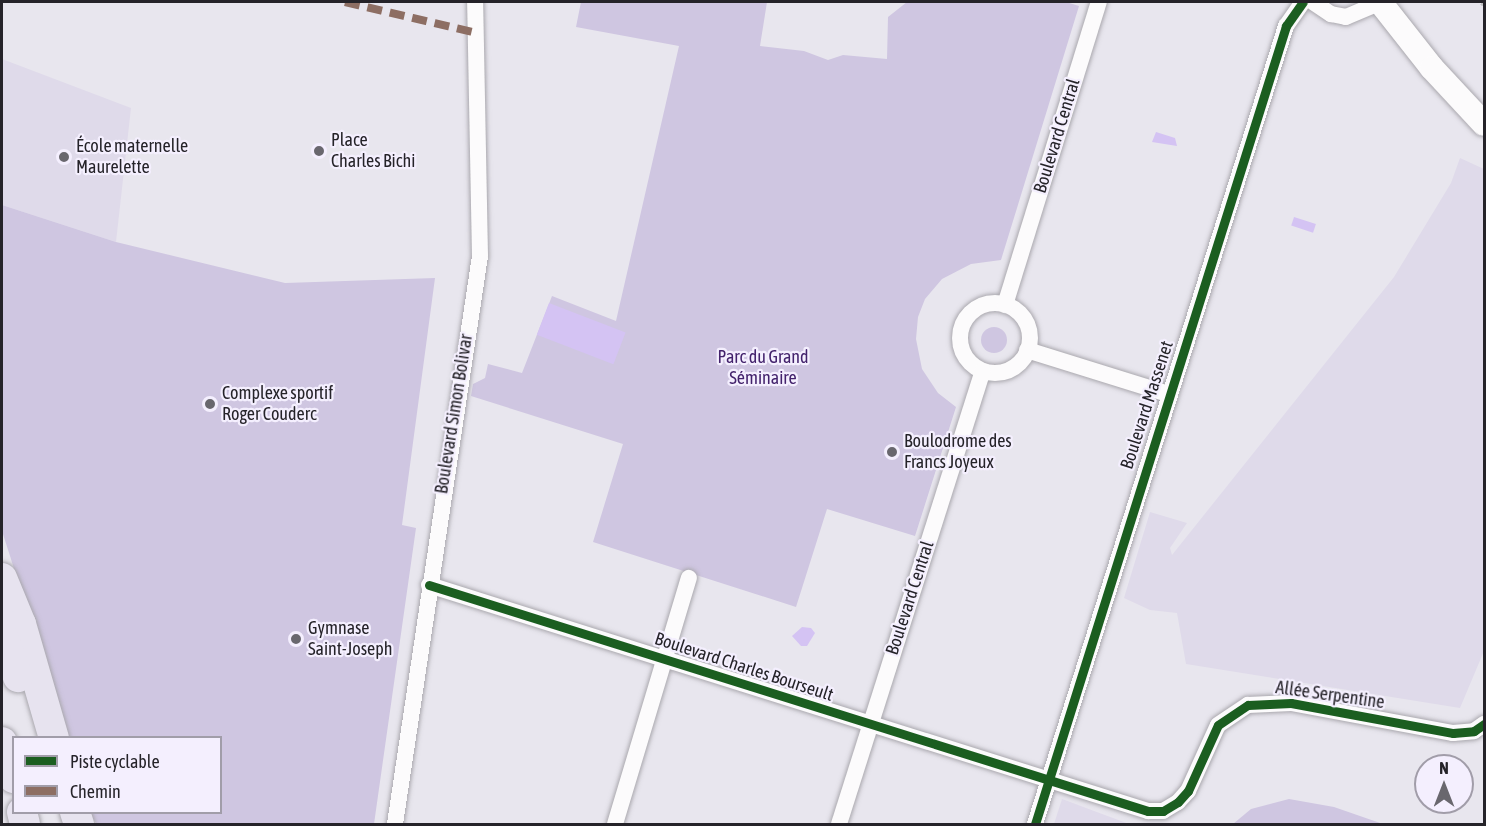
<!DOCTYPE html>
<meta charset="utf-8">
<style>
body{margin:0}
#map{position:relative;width:1486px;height:826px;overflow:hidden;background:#e8e6ee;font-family:"Asap Condensed",sans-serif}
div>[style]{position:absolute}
.built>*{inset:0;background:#dfdaea}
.green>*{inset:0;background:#cfc6e1}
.round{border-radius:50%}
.water>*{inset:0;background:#d4c3f3;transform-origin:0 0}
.roads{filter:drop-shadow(0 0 2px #aaa8ae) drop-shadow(0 0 2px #aaa8ae)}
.street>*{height:16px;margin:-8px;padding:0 8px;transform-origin:8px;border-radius:8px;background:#fcfbfc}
.street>.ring{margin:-8px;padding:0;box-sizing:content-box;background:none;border:16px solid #fcfbfc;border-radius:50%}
.secondary>*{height:24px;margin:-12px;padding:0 12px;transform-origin:12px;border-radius:12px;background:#fcfbfc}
.highway>*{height:30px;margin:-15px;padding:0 15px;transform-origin:15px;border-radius:15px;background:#e7e3ef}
.rail>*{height:4.5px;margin-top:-2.25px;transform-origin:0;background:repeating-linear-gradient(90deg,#c1c1c3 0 3px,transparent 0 9px)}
.quiet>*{height:8px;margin-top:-4px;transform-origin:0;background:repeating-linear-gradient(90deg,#8d6e63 0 15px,transparent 0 23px)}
.cycleway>*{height:9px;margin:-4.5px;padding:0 4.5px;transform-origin:4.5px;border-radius:4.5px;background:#1b5e20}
.dots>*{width:16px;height:16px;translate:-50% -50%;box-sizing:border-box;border:3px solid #f4effe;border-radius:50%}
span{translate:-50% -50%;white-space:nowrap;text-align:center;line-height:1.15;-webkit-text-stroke:4.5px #f4effe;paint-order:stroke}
.street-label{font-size:18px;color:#252329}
.poi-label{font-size:18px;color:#252329}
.left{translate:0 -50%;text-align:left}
.park-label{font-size:18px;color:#43226c}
.frame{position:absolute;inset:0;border:3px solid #252329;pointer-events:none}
.legend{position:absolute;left:12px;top:736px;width:210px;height:78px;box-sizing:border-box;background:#f4effe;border:2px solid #a19da9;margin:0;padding:8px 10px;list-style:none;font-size:18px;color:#252329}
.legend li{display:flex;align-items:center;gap:12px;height:30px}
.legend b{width:30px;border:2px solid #a19da9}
.north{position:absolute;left:1414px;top:754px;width:60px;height:60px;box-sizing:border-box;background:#f4effe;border:2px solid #a19da9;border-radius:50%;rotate:0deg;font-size:16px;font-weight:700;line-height:24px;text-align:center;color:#252329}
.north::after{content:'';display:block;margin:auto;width:21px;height:27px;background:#69676e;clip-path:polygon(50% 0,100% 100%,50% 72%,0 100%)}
</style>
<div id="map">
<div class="built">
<i style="clip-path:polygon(2px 59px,131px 108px,116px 242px,2px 205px)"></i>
<i style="clip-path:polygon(1460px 158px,1484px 169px,1484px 651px,1460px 708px,1186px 664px,1177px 613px,1150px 610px,1124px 598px,1150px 512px,1187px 523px,1170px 548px,1172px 555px,1394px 277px,1451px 183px)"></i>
<i style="clip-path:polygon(1062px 799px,1129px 824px,1054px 824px)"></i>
</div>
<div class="green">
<i style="clip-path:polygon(581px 2px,767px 2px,760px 46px,804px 51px,828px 60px,843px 55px,887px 59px,888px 17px,907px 2px,1066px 2px,1079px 6px,1001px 260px,971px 264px,942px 279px,925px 299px,918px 317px,916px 339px,922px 369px,938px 393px,956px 407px,915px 536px,827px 509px,796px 607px,593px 542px,623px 444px,471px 396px,473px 384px,485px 378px,488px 364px,522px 373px,552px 296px,616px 321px,679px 46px,576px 27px)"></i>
<i style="clip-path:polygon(2px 205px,116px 242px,285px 283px,435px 278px,402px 525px,416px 528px,374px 824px,97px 824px,90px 816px,91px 813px,220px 812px,220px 738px,68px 737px,2px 531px)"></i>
<i class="round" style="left:981px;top:327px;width:26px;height:26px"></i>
<i style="clip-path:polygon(1289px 799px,1334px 807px,1383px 824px,1233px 824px,1251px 809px)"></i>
</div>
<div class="water">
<i style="clip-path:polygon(1156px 132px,1175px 138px,1177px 146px,1152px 142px)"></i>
<i style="left:1294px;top:217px;width:23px;height:9px;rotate:18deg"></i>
<i style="left:549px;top:303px;width:82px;height:34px;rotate:21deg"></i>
<i style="clip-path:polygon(802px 627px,811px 628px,815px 633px,807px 646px,801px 646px,792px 636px)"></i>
</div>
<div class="roads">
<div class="street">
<i style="left:1313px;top:2px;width:22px;rotate:34deg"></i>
<i style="left:1331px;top:14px;width:15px;rotate:11deg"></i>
<i style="left:1346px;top:17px;width:38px;rotate:-23deg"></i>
<i class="ring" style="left:960px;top:303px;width:54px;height:54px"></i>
<i style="left:1005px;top:305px;width:317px;rotate:-72.8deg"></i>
<i style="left:1027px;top:350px;width:148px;rotate:17.3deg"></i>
<i style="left:429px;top:585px;width:754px;rotate:17.45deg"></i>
<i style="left:1148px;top:811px;width:15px"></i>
<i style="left:1163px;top:811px;width:17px;rotate:-31deg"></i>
<i style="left:1178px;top:802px;width:15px;rotate:-48deg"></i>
<i style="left:1188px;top:791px;width:72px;rotate:-65.6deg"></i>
<i style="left:1218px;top:725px;width:36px;rotate:-34deg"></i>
<i style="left:1248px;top:705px;width:43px;rotate:-2.7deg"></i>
<i style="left:1291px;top:703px;width:165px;rotate:10.5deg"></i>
<i style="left:1453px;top:733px;width:21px;rotate:-5deg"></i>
<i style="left:1474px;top:731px;width:12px;rotate:-35deg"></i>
<i style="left:395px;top:824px;width:574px;rotate:-81.49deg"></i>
<i style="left:480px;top:256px;width:254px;rotate:-91.1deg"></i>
<i style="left:615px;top:824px;width:257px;rotate:-73.3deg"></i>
<i style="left:839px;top:824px;width:475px;rotate:-72.4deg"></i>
<i style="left:1035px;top:824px;width:837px;rotate:-72.54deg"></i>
<i style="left:1286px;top:26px;width:29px;rotate:-55deg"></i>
</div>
<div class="secondary">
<i style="left:1380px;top:2px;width:84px;rotate:51.8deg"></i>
<i style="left:1432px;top:68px;width:76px;rotate:47.1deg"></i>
</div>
<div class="highway">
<i style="left:2px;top:578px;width:50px;rotate:67.6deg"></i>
<i style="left:21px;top:624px;width:119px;rotate:73.9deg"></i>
<i style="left:2px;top:634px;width:46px;rotate:69.6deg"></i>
<i style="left:2px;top:742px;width:38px;rotate:72deg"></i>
<i style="left:22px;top:812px;width:12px;rotate:76deg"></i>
<i style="left:75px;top:812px;width:13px;rotate:72deg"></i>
</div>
</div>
<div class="rail">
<i style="left:1482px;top:2px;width:3px;rotate:45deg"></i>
</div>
<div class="quiet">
<i style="left:345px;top:2px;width:136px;rotate:13.2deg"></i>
</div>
<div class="cycleway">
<i style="left:429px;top:585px;width:754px;rotate:17.45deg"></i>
<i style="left:1148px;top:811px;width:15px"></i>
<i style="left:1163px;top:811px;width:17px;rotate:-31deg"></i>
<i style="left:1178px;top:802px;width:15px;rotate:-48deg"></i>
<i style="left:1188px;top:791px;width:72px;rotate:-65.6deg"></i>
<i style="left:1218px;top:725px;width:36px;rotate:-34deg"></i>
<i style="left:1248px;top:705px;width:43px;rotate:-2.7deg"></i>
<i style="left:1291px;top:703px;width:165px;rotate:10.5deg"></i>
<i style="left:1453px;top:733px;width:21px;rotate:-5deg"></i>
<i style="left:1474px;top:731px;width:12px;rotate:-35deg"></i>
<i style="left:1035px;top:824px;width:837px;rotate:-72.54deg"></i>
<i style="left:1286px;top:26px;width:29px;rotate:-55deg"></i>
</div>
<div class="dots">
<i style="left:319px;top:151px;background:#69676e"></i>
<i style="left:64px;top:157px;background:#69676e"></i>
<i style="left:210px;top:404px;background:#69676e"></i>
<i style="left:892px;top:452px;background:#69676e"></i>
<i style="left:296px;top:639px;background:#69676e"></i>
</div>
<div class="street-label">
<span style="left:1057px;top:136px;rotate:-73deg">Boulevard Central</span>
<span style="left:1147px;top:405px;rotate:-72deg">Boulevard Massenet</span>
<span style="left:454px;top:414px;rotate:-81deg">Boulevard Simon Bolivar</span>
<span style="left:910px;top:598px;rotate:-72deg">Boulevard Central</span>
<span style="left:744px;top:667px;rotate:18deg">Boulevard Charles Bourseult</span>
<span style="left:1330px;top:695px;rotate:8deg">Allée Serpentine</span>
</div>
<div class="poi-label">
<span class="left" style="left:331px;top:151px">Place<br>Charles Bichi</span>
<span class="left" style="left:76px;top:157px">École maternelle<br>Maurelette</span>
<span class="left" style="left:222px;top:404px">Complexe sportif<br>Roger Couderc</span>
<span class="left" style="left:904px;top:452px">Boulodrome des<br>Francs Joyeux</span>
<span class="left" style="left:308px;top:639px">Gymnase<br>Saint-Joseph</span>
</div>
<div class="park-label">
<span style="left:763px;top:368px">Parc du Grand<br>Séminaire</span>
</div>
<div class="frame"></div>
<ul class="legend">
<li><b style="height:8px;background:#1b5e20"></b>Piste cyclable</li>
<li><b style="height:8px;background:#8d6e63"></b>Chemin</li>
</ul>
<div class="north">N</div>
</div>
